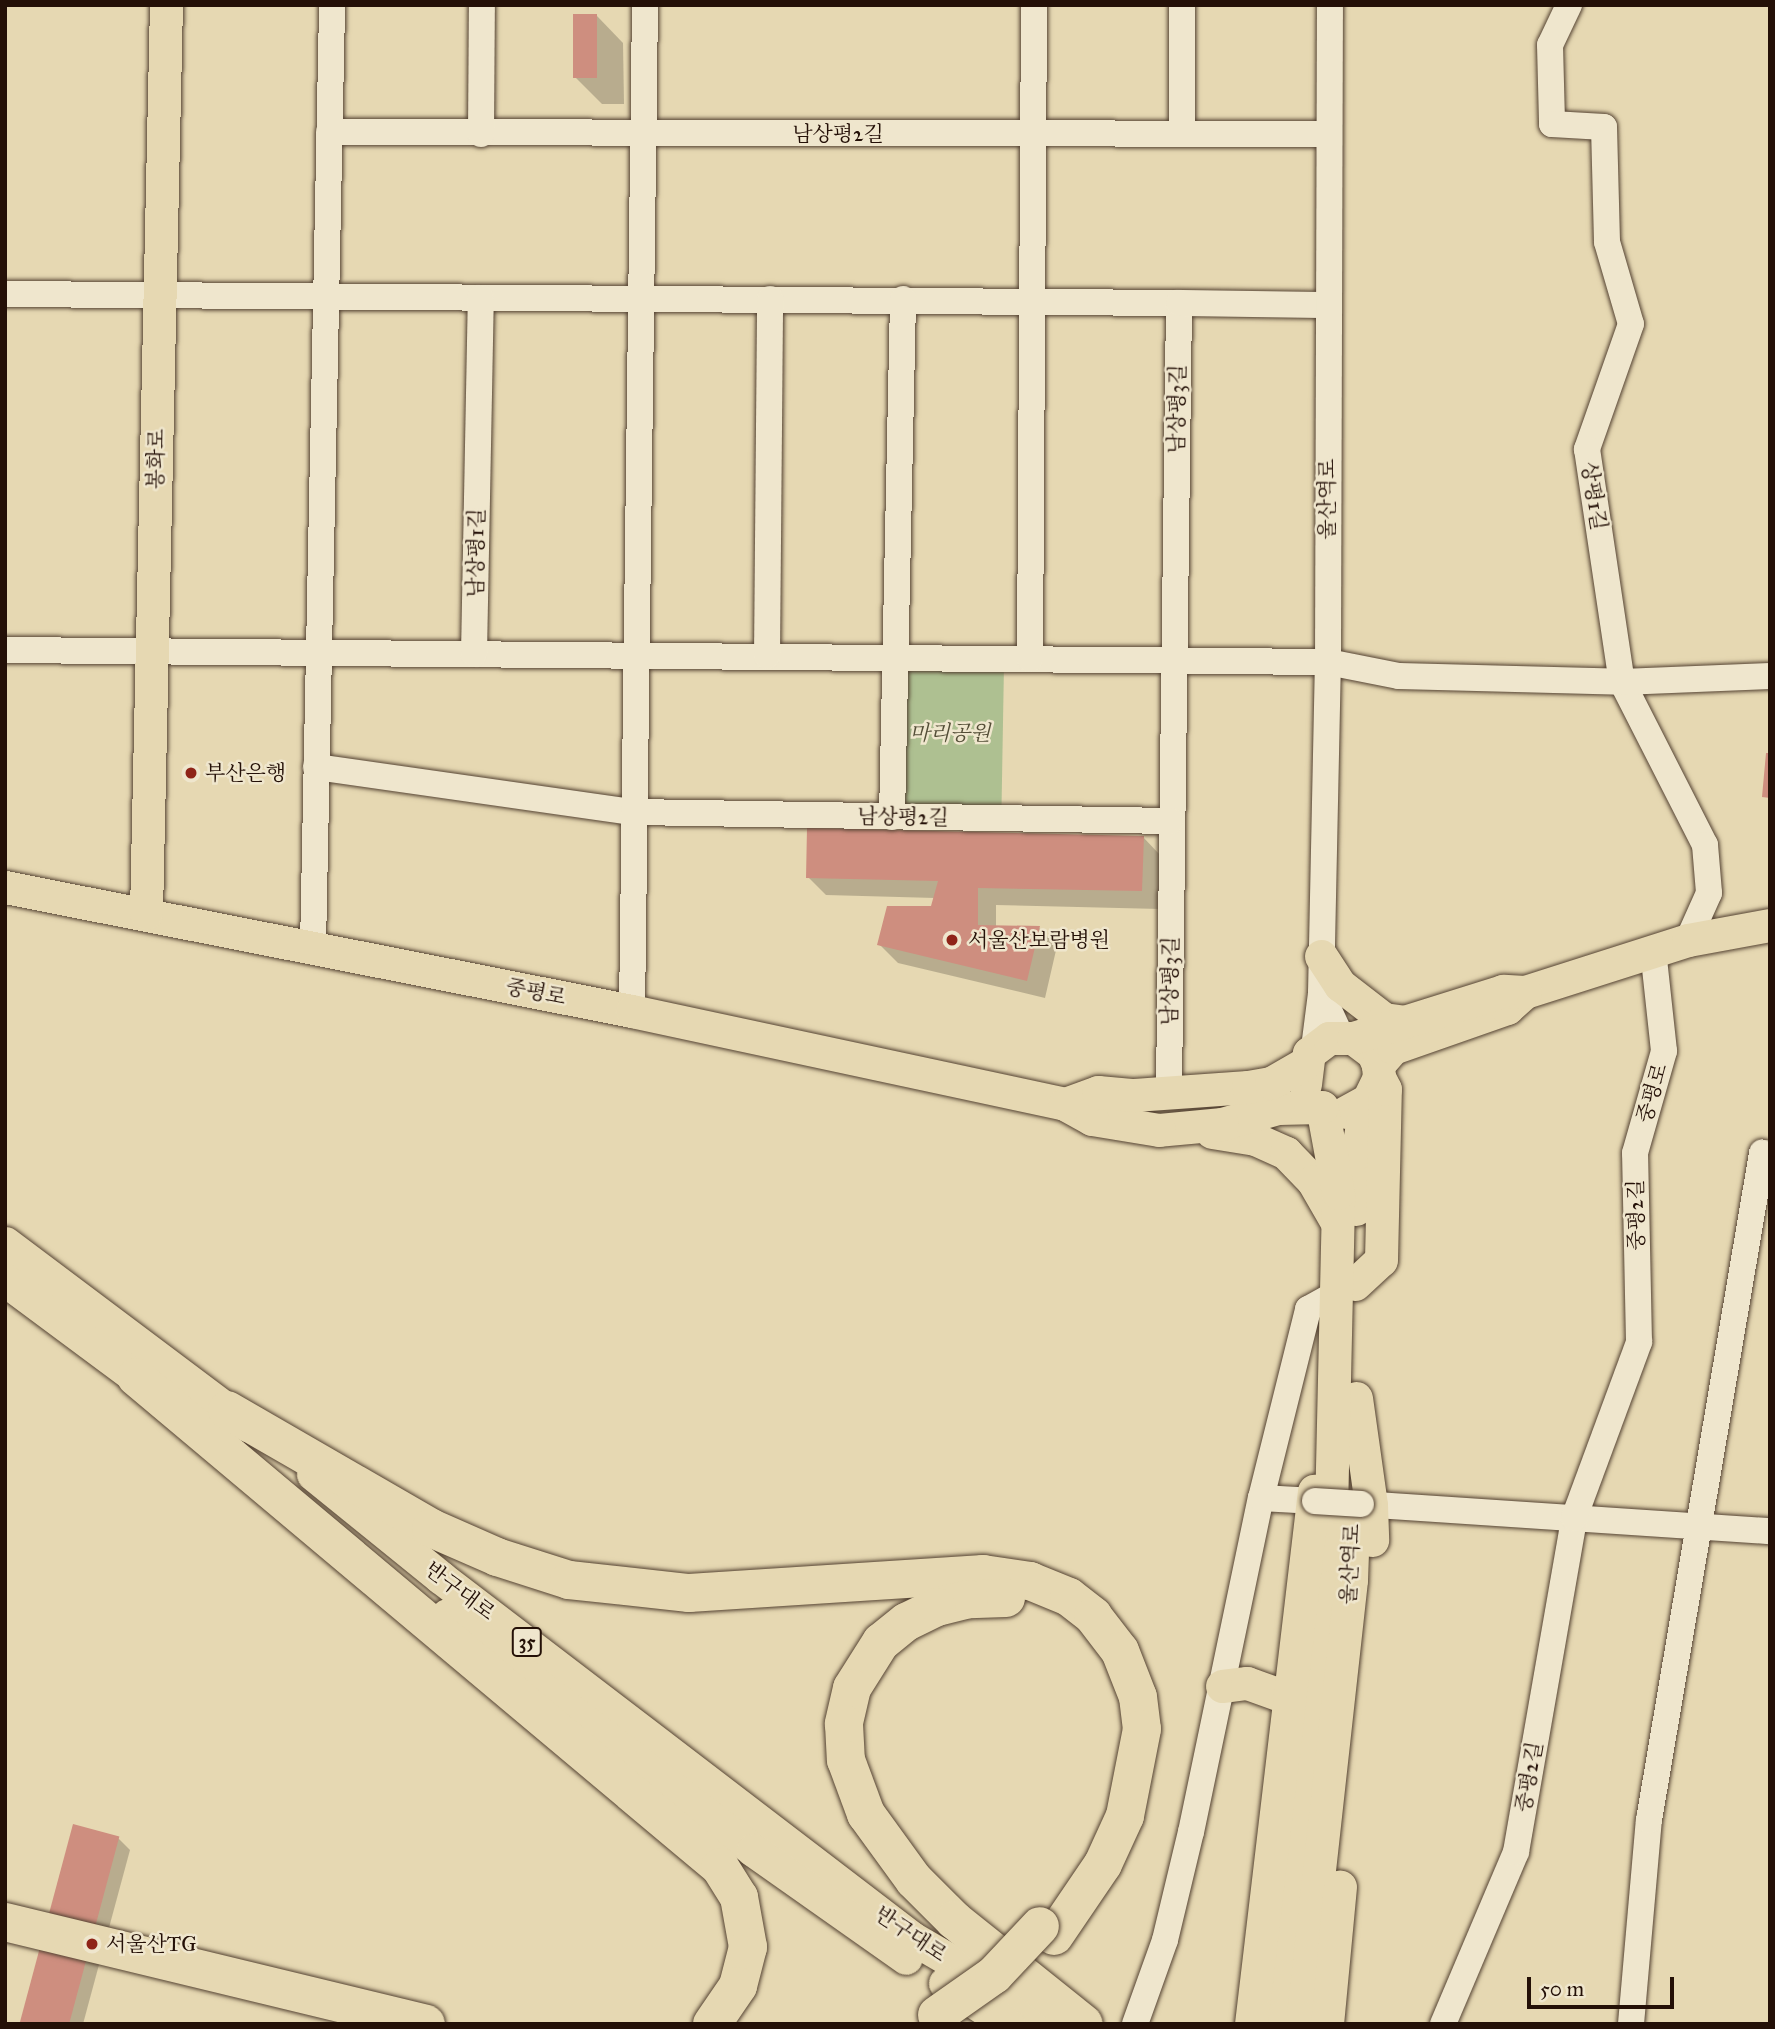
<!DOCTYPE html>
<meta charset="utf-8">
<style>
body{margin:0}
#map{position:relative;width:1775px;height:2029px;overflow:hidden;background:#e6d8b2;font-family:"IM FELL Great Primer","Noto Serif KR",serif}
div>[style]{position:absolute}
.green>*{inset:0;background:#aec091;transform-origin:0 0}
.shadow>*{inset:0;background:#0003}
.building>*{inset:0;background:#ce8e7f;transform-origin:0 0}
.roads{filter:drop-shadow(0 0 2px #544232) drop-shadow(0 0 2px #544232)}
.minor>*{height:26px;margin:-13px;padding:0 13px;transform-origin:13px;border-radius:13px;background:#efe6cd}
.major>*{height:33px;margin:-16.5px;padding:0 16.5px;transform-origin:16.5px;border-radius:16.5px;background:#e6d8b2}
.highway>*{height:38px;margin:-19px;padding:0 19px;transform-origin:19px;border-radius:19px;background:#e6d8b2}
.bridges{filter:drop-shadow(0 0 2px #544232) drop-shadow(0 0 2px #544232)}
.minor-bridge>*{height:26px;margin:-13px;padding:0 13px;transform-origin:13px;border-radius:13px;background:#efe6cd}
.highway-bridge>*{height:38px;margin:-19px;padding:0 19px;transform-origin:19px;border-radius:19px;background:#e6d8b2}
.dots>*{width:19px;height:19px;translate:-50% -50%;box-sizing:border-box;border:4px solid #efe6cd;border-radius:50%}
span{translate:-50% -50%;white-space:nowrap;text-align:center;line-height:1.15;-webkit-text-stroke:5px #efe6cd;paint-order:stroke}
.shield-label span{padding:2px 5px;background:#efe6cd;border:2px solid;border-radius:5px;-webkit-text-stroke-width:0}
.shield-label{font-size:19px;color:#241007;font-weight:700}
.street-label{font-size:21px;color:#241007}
.park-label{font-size:21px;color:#544e37;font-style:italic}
.poi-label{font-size:21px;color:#241007}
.left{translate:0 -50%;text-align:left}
.frame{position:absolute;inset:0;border:7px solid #241007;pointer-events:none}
.scale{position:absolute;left:1527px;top:1977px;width:147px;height:32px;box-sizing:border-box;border:4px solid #241007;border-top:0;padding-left:9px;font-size:21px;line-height:24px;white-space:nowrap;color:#241007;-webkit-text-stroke:5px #efe6cd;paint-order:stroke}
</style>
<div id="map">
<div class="green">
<i style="left:901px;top:664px;width:103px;height:147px;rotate:1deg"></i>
</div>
<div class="shadow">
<i style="clip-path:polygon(597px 16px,623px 43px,624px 104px,602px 104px,575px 77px)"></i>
<i style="clip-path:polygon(1143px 837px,1161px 856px,1160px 909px,996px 905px,996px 927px,1039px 928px,1057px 946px,1045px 998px,898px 963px,879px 944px,933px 907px,935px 898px,826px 895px,808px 877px)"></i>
<i style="clip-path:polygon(118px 1838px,130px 1850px,83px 2024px,22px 2024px)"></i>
</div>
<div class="building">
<i style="left:573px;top:14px;width:24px;height:64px"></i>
<i style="clip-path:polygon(1766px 753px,1770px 753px,1770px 798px,1762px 797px)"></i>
<i style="clip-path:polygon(807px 828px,1144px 836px,1142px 891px,978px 888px,978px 925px,1040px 926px,1027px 981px,877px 945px,887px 906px,931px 906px,938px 881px,806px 878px)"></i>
<i style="left:73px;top:1824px;width:48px;height:207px;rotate:15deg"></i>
</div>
<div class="roads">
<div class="minor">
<i style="left:1569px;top:5px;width:44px;rotate:115.4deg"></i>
<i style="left:1550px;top:45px;width:79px;rotate:88.5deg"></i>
<i style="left:1552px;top:124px;width:52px;rotate:3.3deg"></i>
<i style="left:1604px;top:127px;width:115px;rotate:88.5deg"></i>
<i style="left:1607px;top:242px;width:85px;rotate:73.7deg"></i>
<i style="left:1631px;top:324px;width:133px;rotate:109.4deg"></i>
<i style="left:1587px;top:449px;width:236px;rotate:81.5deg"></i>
<i style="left:1622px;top:682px;width:183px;rotate:63deg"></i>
<i style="left:1705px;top:845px;width:48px;rotate:85.2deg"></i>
<i style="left:1709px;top:893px;width:51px;rotate:114.1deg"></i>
<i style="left:329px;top:132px;width:999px;rotate:0.11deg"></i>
<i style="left:481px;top:134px;width:129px;rotate:-89.6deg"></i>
<i style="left:1182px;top:134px;width:129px;rotate:-90deg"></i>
<i style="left:5px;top:294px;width:1174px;rotate:0.44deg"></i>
<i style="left:1179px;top:303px;width:788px;rotate:90.73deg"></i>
<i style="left:1179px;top:303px;width:147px;rotate:0.8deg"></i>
<i style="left:5px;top:650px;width:1323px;rotate:0.52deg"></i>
<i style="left:1328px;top:662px;width:72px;rotate:11.2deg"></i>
<i style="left:1399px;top:676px;width:223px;rotate:1.5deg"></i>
<i style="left:1622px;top:682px;width:148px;rotate:-2.3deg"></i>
<i style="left:474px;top:654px;width:356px;rotate:-88.9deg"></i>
<i style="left:767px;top:656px;width:357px;rotate:-89.5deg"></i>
<i style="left:1030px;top:659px;width:654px;rotate:-89.65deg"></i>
<i style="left:316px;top:767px;width:321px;rotate:8.1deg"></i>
<i style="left:634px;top:812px;width:537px;rotate:0.96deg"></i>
<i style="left:892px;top:817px;width:518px;rotate:-88.78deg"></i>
<i style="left:313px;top:947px;width:942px;rotate:-88.84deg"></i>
<i style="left:1321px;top:993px;width:331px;rotate:-88.8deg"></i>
<i style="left:1328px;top:662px;width:657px;rotate:-89.83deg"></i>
<i style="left:632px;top:1011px;width:1006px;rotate:-89.26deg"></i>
<i style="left:1314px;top:1048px;width:55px;rotate:-82.7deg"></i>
<i style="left:1321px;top:993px;width:47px;rotate:65.1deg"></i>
<i style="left:1261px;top:1498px;width:54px;rotate:3.2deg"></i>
<i style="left:1361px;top:1504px;width:410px;rotate:3.8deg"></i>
<i style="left:1135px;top:2024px;width:89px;rotate:-70.3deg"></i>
<i style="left:1165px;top:1940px;width:111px;rotate:-76.5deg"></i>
<i style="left:1191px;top:1832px;width:341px;rotate:-78.2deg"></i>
<i style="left:1261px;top:1498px;width:195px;rotate:-76deg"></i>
<i style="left:1308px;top:1309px;width:33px;rotate:-29deg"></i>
<i style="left:1443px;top:2024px;width:187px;rotate:-67deg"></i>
<i style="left:1516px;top:1852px;width:339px;rotate:-80.1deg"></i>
<i style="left:1574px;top:1518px;width:188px;rotate:-69.7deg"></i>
<i style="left:1639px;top:1342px;width:189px;rotate:-91.2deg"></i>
<i style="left:1635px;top:1153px;width:106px;rotate:-74.1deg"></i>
<i style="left:1664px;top:1051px;width:102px;rotate:-96.2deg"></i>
<i style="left:1631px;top:2024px;width:205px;rotate:-85deg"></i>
<i style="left:1649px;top:1820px;width:677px;rotate:-80.38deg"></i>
</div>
<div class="major">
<i style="left:5px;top:887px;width:639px;rotate:11.19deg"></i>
<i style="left:632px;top:1011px;width:443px;rotate:12.1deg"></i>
<i style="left:146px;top:913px;width:908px;rotate:-88.74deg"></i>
<i style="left:1321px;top:956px;width:35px;rotate:57deg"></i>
<i style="left:1340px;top:985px;width:56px;rotate:37.7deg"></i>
<i style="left:1384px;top:1019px;width:22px;rotate:8deg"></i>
<i style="left:1525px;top:992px;width:171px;rotate:-17.7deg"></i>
<i style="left:1688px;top:940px;width:83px;rotate:-10.4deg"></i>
<i style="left:1305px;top:1084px;width:31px;rotate:-83deg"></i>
<i style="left:1309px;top:1053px;width:25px;rotate:-37deg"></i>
<i style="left:1329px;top:1038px;width:24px"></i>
<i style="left:1353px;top:1038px;width:25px;rotate:37deg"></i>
<i style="left:1373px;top:1053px;width:13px;rotate:67deg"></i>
<i style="left:1346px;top:1112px;width:25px;rotate:-29deg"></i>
<i style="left:1368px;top:1100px;width:25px;rotate:-64deg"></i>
<i style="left:1379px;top:1077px;width:12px;rotate:-95deg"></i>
<i style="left:1378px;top:1065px;width:23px;rotate:-49deg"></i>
<i style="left:1393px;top:1048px;width:121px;rotate:-19.3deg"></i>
<i style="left:1507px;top:1008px;width:24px;rotate:-42deg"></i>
<i style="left:1525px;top:992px;width:22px;rotate:-177deg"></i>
<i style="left:1503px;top:991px;width:157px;rotate:162.6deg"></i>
<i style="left:1212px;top:1132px;width:44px;rotate:9.2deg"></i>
<i style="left:1255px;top:1139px;width:34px;rotate:24deg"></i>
<i style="left:1286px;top:1153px;width:39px;rotate:46deg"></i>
<i style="left:1313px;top:1181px;width:46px;rotate:60.1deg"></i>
<i style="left:1356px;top:1209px;width:56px;rotate:-89deg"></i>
<i style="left:1357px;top:1153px;width:52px;rotate:-80deg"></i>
<i style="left:5px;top:1243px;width:303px;rotate:36.9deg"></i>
<i style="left:5px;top:1280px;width:189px;rotate:36.6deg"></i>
<i style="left:1355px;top:1284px;width:35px;rotate:-43deg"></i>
<i style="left:1381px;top:1260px;width:171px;rotate:-88.7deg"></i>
<i style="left:1385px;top:1089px;width:13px;rotate:-117deg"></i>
<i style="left:1356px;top:1398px;width:108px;rotate:82deg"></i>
<i style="left:1371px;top:1505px;width:35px;rotate:88deg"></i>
<i style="left:313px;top:1474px;width:164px;rotate:39deg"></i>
<i style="left:440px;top:1577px;width:594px;rotate:37.41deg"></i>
<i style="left:912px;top:1938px;width:170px;rotate:30.3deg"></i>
<i style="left:447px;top:1615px;width:386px;rotate:37.5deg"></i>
<i style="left:753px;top:1850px;width:187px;rotate:35.2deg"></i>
<i style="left:1222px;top:1686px;width:25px;rotate:-7deg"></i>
<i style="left:1247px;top:1683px;width:45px;rotate:19.7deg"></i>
<i style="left:945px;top:1983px;width:75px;rotate:33.1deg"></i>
<i style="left:1277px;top:2021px;width:469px;rotate:-83.5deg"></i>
<i style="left:1330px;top:1555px;width:362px;rotate:-88.7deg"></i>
<i style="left:1338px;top:1193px;width:87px;rotate:-100.5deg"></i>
<i style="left:1322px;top:1107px;width:44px;rotate:178.7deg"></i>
<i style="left:1278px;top:1108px;width:58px;rotate:164.1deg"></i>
<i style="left:1222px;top:1124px;width:63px;rotate:174.6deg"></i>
<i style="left:1159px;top:1130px;width:68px;rotate:-170.7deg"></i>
<i style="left:1092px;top:1119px;width:31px;rotate:-151deg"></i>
<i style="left:1065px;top:1104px;width:35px;rotate:-20deg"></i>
<i style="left:1098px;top:1092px;width:36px;rotate:5deg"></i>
<i style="left:1134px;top:1095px;width:114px;rotate:-4deg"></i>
<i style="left:1248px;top:1087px;width:23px;rotate:-10deg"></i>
<i style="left:1271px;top:1083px;width:38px;rotate:-30deg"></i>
<i style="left:1251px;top:2024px;width:537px;rotate:-83.26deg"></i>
<i style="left:1302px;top:2024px;width:447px;rotate:-83.7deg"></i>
<i style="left:1351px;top:1580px;width:55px;rotate:-87.9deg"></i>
<i style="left:1327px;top:2024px;width:138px;rotate:-84.6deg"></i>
</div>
<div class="highway">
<i style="left:136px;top:1377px;width:762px;rotate:40deg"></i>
<i style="left:720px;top:1867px;width:36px;rotate:58deg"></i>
<i style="left:739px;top:1897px;width:51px;rotate:79.8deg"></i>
<i style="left:748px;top:1947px;width:40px;rotate:104.4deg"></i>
<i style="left:738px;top:1986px;width:46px;rotate:124.4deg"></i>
<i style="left:227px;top:1410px;width:236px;rotate:30deg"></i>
<i style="left:431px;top:1528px;width:72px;rotate:23.7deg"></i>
<i style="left:497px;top:1557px;width:76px;rotate:17.7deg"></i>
<i style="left:569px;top:1580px;width:121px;rotate:6.2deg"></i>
<i style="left:689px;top:1593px;width:295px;rotate:-3.7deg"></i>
<i style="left:983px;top:1574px;width:48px;rotate:8.5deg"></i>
<i style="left:1030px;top:1581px;width:42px;rotate:22.3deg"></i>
<i style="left:1069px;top:1597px;width:31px;rotate:38deg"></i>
<i style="left:1093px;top:1616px;width:44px;rotate:52.4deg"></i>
<i style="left:1120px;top:1651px;width:49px;rotate:68.6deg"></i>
<i style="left:1138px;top:1697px;width:32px;rotate:83deg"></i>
<i style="left:1142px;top:1729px;width:89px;rotate:101.1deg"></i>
<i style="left:1125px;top:1816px;width:53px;rotate:114.6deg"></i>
<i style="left:1103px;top:1864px;width:87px;rotate:124.2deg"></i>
<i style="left:1006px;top:1598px;width:37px;rotate:178deg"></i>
<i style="left:969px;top:1599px;width:33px;rotate:166deg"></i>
<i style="left:937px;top:1607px;width:34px;rotate:154deg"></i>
<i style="left:906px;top:1622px;width:32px;rotate:141deg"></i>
<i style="left:881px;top:1642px;width:54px;rotate:122.2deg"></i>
<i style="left:852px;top:1688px;width:37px;rotate:103deg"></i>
<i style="left:844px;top:1724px;width:36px;rotate:87deg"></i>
<i style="left:846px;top:1760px;width:58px;rotate:69.7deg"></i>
<i style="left:866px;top:1814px;width:82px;rotate:54deg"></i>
<i style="left:914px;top:1880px;width:57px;rotate:45deg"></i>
<i style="left:954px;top:1920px;width:166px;rotate:38.7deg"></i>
<i style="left:5px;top:1922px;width:433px;rotate:13.6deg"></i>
</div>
</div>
<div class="bridges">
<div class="minor-bridge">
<i style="left:1315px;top:1501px;width:46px;rotate:3.7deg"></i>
</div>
<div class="highway-bridge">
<i style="left:937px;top:2015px;width:70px;rotate:-35.1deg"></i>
<i style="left:994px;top:1975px;width:67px;rotate:-46.8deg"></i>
</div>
</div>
<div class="dots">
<i style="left:191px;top:773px;background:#8f2418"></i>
<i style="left:952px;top:940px;background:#8f2418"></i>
<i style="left:92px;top:1944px;background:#8f2418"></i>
</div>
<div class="shield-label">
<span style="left:527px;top:1642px">35</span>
</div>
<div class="street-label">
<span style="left:838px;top:134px">남상평2길</span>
<span style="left:1177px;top:409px;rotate:-89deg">남상평3길</span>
<span style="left:156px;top:459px;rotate:-89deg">봉화로</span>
<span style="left:1594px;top:496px;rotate:81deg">상평1길</span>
<span style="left:1327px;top:499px;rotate:-90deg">울산역로</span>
<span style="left:476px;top:553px;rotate:-89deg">남상평1길</span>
<span style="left:903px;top:817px;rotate:1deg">남상평2길</span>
<span style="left:1170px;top:981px;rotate:-89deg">남상평3길</span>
<span style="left:536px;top:992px;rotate:11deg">중평로</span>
<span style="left:1652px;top:1093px;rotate:-74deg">중평로</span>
<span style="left:1636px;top:1215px;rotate:-91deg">중평2길</span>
<span style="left:1350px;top:1564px;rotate:-87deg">울산역로</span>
<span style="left:460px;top:1591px;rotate:37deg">반구대로</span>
<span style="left:1529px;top:1777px;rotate:-80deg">중평2길</span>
<span style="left:911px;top:1934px;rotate:34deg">반구대로</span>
</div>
<div class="park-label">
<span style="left:950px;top:733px">마리공원</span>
</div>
<div class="poi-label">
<span class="left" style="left:205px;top:773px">부산은행</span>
<span class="left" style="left:968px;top:940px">서울산보람병원</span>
<span class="left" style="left:106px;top:1944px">서울산TG</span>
</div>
<div class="frame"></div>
<div class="scale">50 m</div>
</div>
